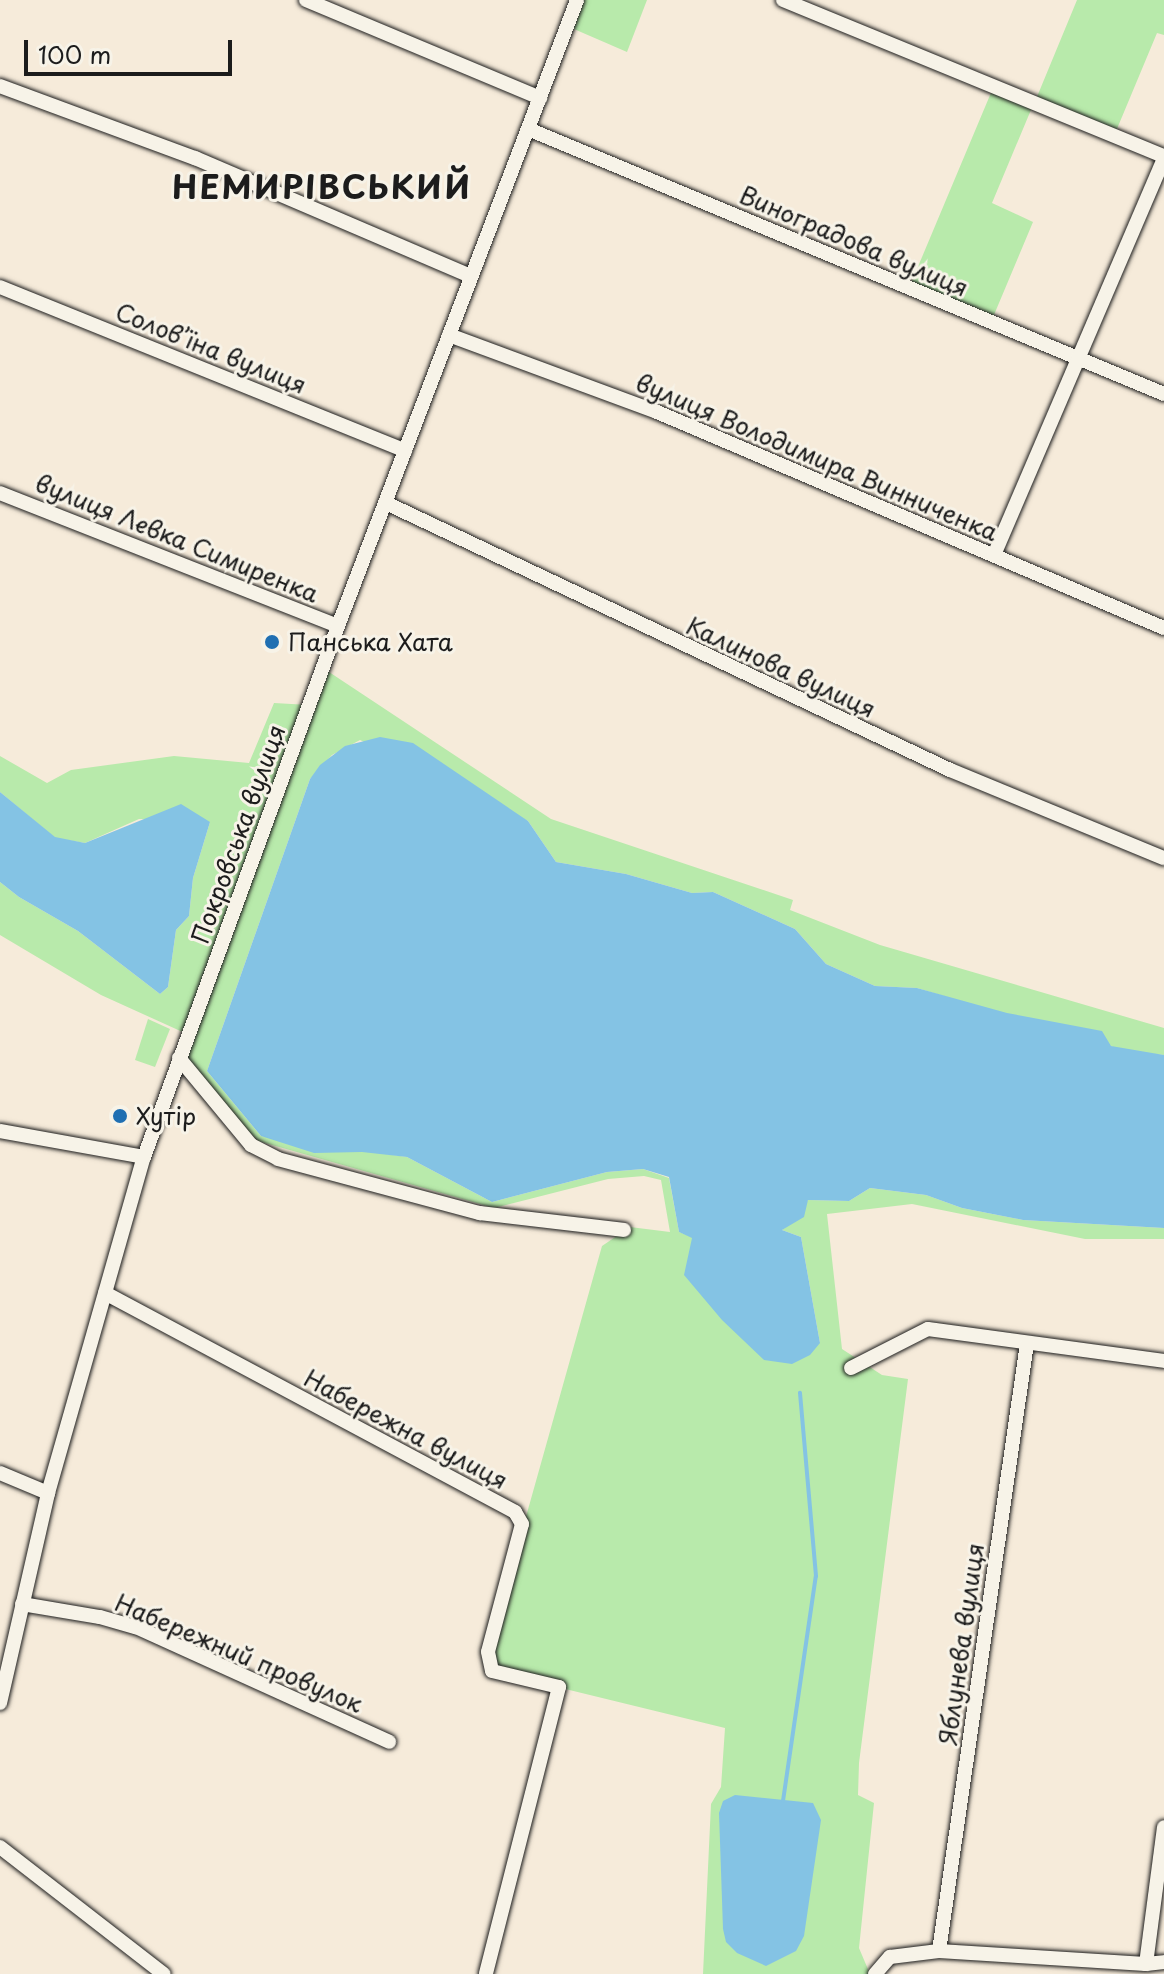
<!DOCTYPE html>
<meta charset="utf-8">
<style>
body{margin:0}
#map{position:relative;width:1164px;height:1974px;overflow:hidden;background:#f6ebda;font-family:"Playpen Sans",sans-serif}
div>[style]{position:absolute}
.green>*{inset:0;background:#b8eaab}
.water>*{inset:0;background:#84c3e4}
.stream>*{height:4px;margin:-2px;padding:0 2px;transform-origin:2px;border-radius:2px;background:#84c3e4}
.roads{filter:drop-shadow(0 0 2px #1c1c1c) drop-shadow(0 0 2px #1c1c1c)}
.minor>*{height:14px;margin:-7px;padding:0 7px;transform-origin:7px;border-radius:7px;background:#f7f3e8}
.dots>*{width:22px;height:22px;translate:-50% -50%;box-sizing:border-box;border:4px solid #f7f3e8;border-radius:50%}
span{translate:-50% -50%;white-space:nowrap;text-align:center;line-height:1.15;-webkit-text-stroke:6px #f7f3e8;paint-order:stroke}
.street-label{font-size:24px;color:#1c1c1c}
.poi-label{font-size:24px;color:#1c1c1c}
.left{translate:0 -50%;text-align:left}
.district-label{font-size:32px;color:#1c1c1c;font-weight:700;letter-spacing:2px}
.scale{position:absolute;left:24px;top:40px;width:208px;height:36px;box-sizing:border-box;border:4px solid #1c1c1c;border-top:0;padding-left:10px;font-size:24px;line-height:28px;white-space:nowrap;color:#1c1c1c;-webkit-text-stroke:6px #f7f3e8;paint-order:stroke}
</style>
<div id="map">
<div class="green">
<i style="clip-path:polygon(577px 0,647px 0,627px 52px,567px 26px)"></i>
<i style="clip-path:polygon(1077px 0,1164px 0,1164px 35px,1157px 33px,1114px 136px,1033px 105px,992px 203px,1033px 222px,991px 322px,909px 288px,993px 88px,1034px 104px)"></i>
<i style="clip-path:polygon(323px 668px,551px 819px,793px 900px,790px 910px,880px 945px,1164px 1028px,1164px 1055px,1130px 1052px,917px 988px,875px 986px,826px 964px,795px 929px,713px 892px,692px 893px,626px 874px,556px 862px,528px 821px,360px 740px,332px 755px,310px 779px,207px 1071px,261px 1136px,407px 1157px,492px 1202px,607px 1172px,643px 1169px,669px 1178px,679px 1232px,692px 1237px,820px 1343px,801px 1237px,782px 1230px,796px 1219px,808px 1200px,849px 1201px,870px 1188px,926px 1195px,962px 1208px,1023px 1220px,1164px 1228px,1164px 1239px,1085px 1239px,912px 1204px,827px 1214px,842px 1349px,882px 1375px,908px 1379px,859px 1763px,858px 1795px,874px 1803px,859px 1948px,870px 1974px,703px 1974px,711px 1804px,721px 1787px,725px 1728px,492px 1671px,488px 1652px,602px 1246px,630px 1227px,670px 1232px,661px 1180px,644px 1176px,608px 1179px,494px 1208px,258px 1141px,179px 1058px,187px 1034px,101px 995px,0 935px,0 882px,19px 897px,78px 931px,160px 994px,168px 987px,176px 930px,189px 916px,193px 878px,210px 822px,139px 819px,85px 843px,55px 838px,0 792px,0 756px,47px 783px,71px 770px,174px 756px,249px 763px,274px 703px,309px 705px)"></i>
<i style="clip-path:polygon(148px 1019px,170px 1029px,155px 1067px,135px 1060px)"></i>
</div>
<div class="water">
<i style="clip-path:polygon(380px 737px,413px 743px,528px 821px,556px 862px,626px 874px,692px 893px,713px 892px,795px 929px,826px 964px,875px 986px,917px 988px,1007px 1013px,1102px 1031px,1111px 1046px,1164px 1055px,1164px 1228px,1023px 1220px,962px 1208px,926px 1195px,870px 1188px,849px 1201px,808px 1200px,804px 1217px,782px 1230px,801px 1237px,820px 1343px,810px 1355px,792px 1364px,764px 1360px,722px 1320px,684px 1275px,692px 1238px,679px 1232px,669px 1177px,643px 1169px,607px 1172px,492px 1202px,407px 1157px,362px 1152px,314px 1153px,261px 1136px,207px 1071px,310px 779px,320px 765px,345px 746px)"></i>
<i style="clip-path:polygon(0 792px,55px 837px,85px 843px,181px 804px,210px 822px,193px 878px,189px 916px,176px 930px,168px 987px,160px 994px,78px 931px,19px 897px,0 882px)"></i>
<i style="clip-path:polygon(735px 1795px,813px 1803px,821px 1820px,804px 1936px,796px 1951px,766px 1966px,737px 1953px,726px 1942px,723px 1929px,719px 1813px,723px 1801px)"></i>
</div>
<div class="stream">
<i style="left:783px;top:1801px;width:227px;rotate:-81.7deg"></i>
<i style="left:816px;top:1576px;width:184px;rotate:-95deg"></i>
</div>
<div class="roads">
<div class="minor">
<i style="left:306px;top:0;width:254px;rotate:22.7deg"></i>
<i style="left:783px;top:0;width:412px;rotate:22.3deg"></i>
<i style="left:0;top:86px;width:208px;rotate:20.3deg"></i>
<i style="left:195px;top:158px;width:299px;rotate:23.2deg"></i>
<i style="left:528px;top:129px;width:689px;rotate:22.62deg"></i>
<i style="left:0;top:287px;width:437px;rotate:22deg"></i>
<i style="left:449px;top:335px;width:222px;rotate:20.3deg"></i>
<i style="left:657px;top:412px;width:551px;rotate:23.08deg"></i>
<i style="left:0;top:493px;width:363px;rotate:21.5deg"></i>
<i style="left:386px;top:503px;width:624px;rotate:25.33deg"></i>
<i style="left:950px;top:770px;width:231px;rotate:22.4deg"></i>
<i style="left:994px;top:555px;width:431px;rotate:-66.8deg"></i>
<i style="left:179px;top:1058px;width:113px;rotate:50.4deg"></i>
<i style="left:251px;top:1145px;width:30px;rotate:27deg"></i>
<i style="left:278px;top:1159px;width:209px;rotate:15deg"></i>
<i style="left:480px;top:1213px;width:145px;rotate:6.7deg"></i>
<i style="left:0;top:1131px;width:146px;rotate:10.2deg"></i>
<i style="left:105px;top:1293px;width:465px;rotate:28.1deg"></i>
<i style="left:515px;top:1512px;width:14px;rotate:60deg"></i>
<i style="left:522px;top:1524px;width:132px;rotate:104.9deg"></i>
<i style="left:488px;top:1652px;width:19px;rotate:78deg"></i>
<i style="left:492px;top:1671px;width:69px;rotate:13.4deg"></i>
<i style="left:559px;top:1687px;width:296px;rotate:104.3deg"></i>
<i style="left:851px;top:1368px;width:86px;rotate:-26.9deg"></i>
<i style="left:928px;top:1329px;width:238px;rotate:7.7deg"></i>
<i style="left:0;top:1473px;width:52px;rotate:22.6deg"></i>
<i style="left:22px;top:1604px;width:79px;rotate:9.5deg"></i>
<i style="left:100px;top:1617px;width:37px;rotate:16deg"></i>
<i style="left:136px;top:1627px;width:278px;rotate:24.4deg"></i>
<i style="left:0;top:1703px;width:215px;rotate:-77.1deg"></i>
<i style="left:48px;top:1493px;width:349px;rotate:-74.1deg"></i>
<i style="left:144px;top:1157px;width:565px;rotate:-69.93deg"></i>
<i style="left:338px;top:626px;width:670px;rotate:-69.1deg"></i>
<i style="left:0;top:1847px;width:207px;rotate:37.8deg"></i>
<i style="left:939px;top:1951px;width:614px;rotate:-81.76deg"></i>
<i style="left:1146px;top:1964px;width:138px;rotate:-82.5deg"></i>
<i style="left:875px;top:1974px;width:23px;rotate:-49deg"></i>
<i style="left:890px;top:1957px;width:49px;rotate:-7deg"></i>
<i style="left:939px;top:1951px;width:207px;rotate:3.6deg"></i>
<i style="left:1146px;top:1964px;width:18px;rotate:-6deg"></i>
</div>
</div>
<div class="dots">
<i style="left:272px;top:642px;background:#1f6fb2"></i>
<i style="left:120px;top:1116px;background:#1f6fb2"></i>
</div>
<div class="street-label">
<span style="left:854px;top:241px;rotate:23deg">Виноградова вулиця</span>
<span style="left:211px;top:348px;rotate:22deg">Соловʼїна вулиця</span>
<span style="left:817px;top:457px;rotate:23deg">вулиця Володимира Винниченка</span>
<span style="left:177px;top:538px;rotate:22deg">вулиця Левка Симиренка</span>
<span style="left:781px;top:667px;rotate:25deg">Калинова вулиця</span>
<span style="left:238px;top:834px;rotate:-70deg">Покровська вулиця</span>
<span style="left:406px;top:1429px;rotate:28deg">Набережна вулиця</span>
<span style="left:961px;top:1644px;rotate:-82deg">Яблунева вулиця</span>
<span style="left:239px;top:1653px;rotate:23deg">Набережний провулок</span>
</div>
<div class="poi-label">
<span class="left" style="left:288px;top:642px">Панська Хата</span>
<span class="left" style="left:136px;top:1116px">Хутір</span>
</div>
<div class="district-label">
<span style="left:322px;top:186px">НЕМИРІВСЬКИЙ</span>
</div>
<div class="scale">100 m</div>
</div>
